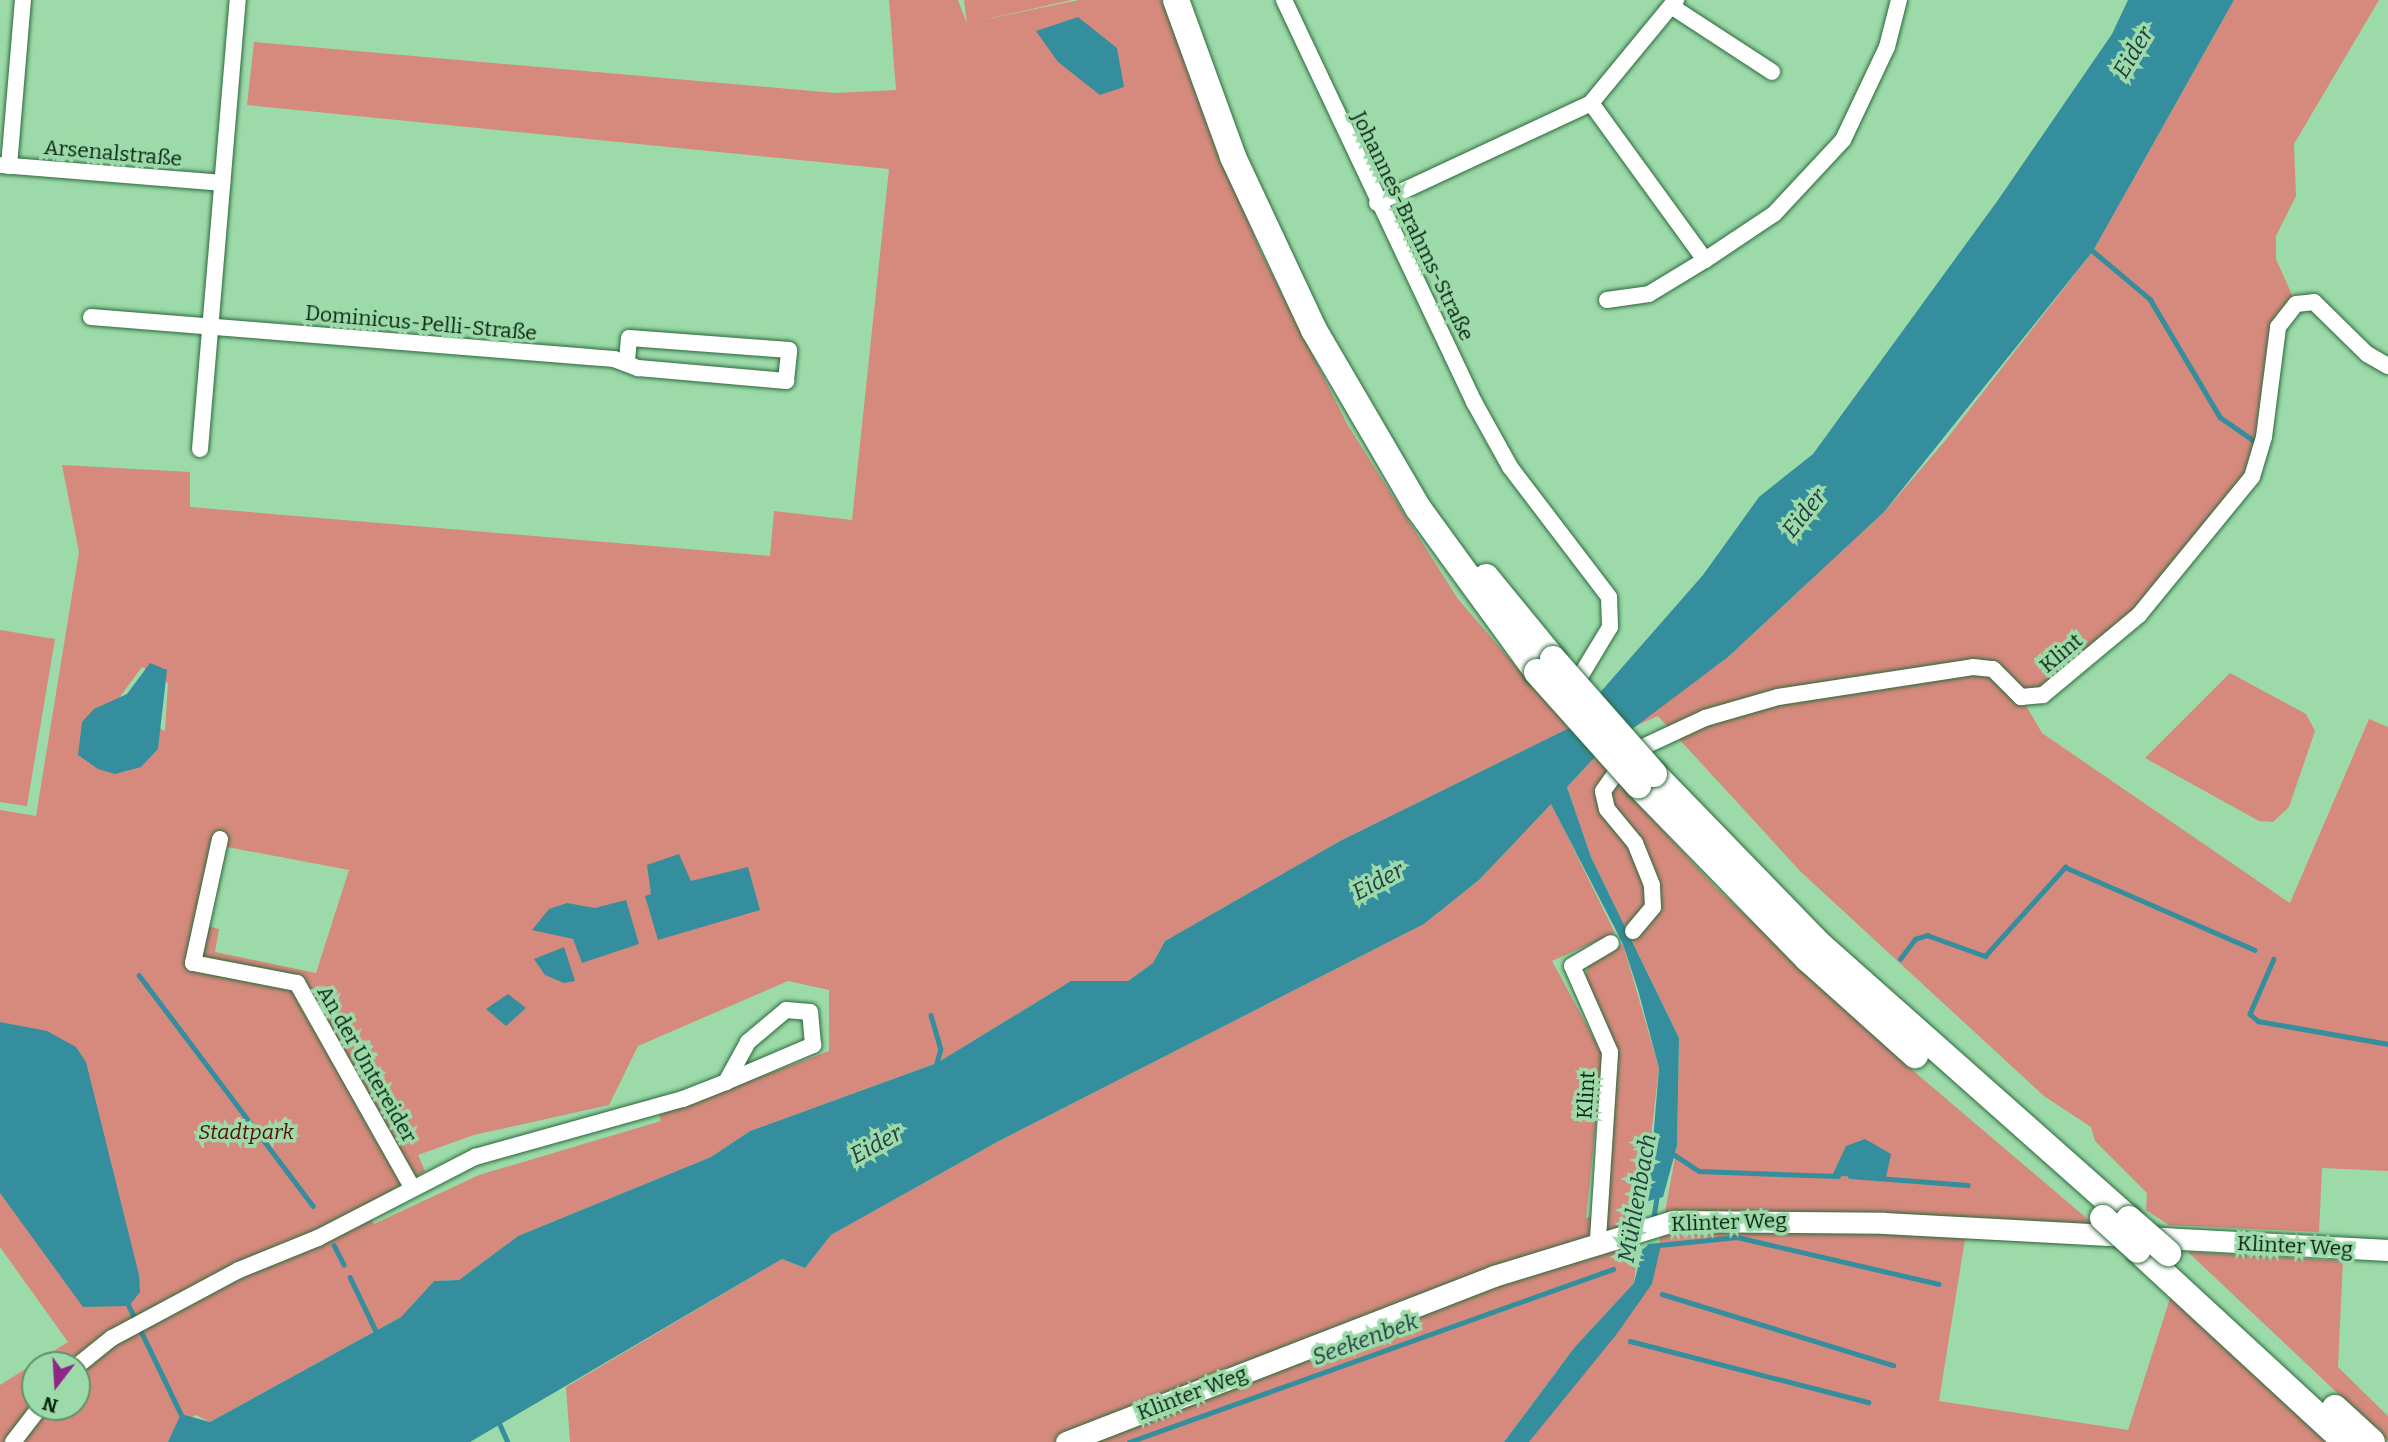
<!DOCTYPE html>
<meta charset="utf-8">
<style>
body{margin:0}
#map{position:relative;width:2388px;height:1442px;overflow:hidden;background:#9cdba9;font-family:Bitter,serif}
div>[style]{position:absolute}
.green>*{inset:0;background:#d58a7d}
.water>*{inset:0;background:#358e9d}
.stream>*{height:4.5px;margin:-2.25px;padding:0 2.25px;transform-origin:2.25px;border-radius:2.25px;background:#358e9d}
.roads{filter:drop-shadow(0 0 2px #2c683d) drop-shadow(0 0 2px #2c683d)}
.minor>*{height:16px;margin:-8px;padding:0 8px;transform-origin:8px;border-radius:8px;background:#fff}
.tertiary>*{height:21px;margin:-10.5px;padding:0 10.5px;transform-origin:10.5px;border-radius:10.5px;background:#fff}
.trunk>*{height:26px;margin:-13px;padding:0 13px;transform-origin:13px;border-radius:13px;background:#fff}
.bridges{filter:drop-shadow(0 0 2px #2c683d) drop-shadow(0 0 2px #2c683d)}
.trunk-bridge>*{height:26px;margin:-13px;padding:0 13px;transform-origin:13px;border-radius:13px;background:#fff}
span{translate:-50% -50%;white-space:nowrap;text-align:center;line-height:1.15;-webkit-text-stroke:7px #9cdba9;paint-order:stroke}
.street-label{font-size:21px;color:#07210f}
.park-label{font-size:21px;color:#560f07;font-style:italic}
.water-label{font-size:23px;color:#233e43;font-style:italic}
.north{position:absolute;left:21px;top:1351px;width:70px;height:70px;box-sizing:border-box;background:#9cdba9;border:2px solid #60916b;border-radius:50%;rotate:197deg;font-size:19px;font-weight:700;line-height:28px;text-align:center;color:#07210f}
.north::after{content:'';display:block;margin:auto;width:24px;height:32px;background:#902689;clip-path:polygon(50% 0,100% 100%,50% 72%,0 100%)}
</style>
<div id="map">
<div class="green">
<i style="clip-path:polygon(evenodd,889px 0,958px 0,967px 24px,964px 0,1072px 0,973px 22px,1079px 0,1166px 0,1259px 248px,1347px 424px,1458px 599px,1569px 728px,1340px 841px,1165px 941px,1153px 963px,1128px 981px,1071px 981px,937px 1063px,750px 1131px,711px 1157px,518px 1236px,459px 1280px,434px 1281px,401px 1317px,210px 1422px,196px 1415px,177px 1425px,168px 1442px,0 1442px,0 1385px,68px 1342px,0 1247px,0 1193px,28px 1230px,0 1022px,0 810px,36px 816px,79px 552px,62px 465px,190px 472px,190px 507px,770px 556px,774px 511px,852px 520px,889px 169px,247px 105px,254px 42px,835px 93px,896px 90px,889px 0,142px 667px,168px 683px,165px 731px,114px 705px,142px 667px,889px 0,227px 847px,349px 870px,316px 973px,215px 952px,219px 929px,208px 926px,227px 847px,889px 0,788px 981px,829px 990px,829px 1051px,659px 1115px,661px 1121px,479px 1175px,374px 1224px,364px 1206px,425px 1171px,418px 1155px,474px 1135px,609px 1105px,638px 1046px,788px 981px,889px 0,35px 1365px,77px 1365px,77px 1407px,35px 1407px,35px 1365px)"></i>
<i style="clip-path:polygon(2234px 0,2379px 0,2294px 144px,2296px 196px,2276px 236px,2276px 259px,2296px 304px,2287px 312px,2252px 477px,2139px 615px,2043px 695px,2021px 697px,2042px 733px,2290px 903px,2369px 719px,2388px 727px,2388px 1171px,2322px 1168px,2319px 1232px,2169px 1225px,2146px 1210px,2147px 1193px,2095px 1141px,2091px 1127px,2044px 1096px,1801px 872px,1658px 716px,1631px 728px,1728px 657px,1884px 512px,1945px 441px,2093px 251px)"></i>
<i style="clip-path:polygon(0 630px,55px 639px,27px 806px,0 802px)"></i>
<i style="clip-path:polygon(2230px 673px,2306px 714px,2315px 731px,2289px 807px,2273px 822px,2259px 821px,2145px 758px)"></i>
<i style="clip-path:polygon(1595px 757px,1716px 888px,1910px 1068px,2097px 1227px,2064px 1234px,2073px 1245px,1965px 1239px,1939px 1401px,2128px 1430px,2172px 1292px,2328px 1442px,1529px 1442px,1652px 1284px,1677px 1146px,1679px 1038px,1591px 857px,1567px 787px)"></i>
<i style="clip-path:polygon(1551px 803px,1615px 933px,1552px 961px,1603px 1055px,1586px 1218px,1605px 1213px,1616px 1052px,1584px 986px,1588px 965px,1623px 944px,1659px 1068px,1634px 1283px,1574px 1348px,1504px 1442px,570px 1442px,566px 1387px,782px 1259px,805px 1268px,831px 1235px,997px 1142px,1424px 924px,1479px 880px)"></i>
<i style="clip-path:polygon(2188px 1252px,2343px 1261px,2338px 1367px,2388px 1416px,2388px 1441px)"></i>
</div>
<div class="water">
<i style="clip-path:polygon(2128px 0,2234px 0,2093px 251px,1884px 512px,1728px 657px,1595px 757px,1567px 787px,1591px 857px,1679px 1038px,1677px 1146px,1663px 1197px,1648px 1201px,1659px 1068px,1638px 990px,1623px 944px,1551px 804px,1479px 880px,1424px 924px,997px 1142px,831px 1235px,805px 1268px,782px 1259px,470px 1442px,168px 1442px,181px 1414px,210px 1422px,401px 1317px,434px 1281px,459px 1280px,518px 1236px,711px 1157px,750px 1131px,937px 1063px,1071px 981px,1128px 981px,1153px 963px,1165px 941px,1340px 841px,1569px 728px,1703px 575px,1759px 497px,1813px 454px,1998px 200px,2112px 34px)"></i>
<i style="clip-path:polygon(1078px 17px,1117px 48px,1124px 87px,1100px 95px,1058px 62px,1036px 31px)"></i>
<i style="clip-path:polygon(150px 663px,167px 670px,158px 749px,141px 767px,115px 774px,98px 769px,78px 755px,82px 722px,94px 709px,127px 694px)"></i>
<i style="clip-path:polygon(679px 854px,691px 881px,748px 867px,760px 910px,658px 940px,645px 896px,651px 894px,647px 865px)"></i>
<i style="clip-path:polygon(626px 900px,639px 944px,582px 963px,573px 939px,532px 930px,549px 909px,567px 903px,595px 908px)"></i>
<i style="clip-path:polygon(564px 947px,575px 981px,564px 983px,545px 975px,534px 959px)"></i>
<i style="clip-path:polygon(508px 994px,526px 1008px,506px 1026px,486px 1009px)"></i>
<i style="clip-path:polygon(0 1022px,47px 1031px,76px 1047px,86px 1062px,139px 1275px,140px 1292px,129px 1306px,83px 1307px,0 1193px)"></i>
<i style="clip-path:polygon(1865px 1139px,1891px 1154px,1886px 1177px,1832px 1176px,1846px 1146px)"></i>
<i style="clip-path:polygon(1661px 1245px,1652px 1284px,1616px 1335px,1529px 1442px,1504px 1442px,1574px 1348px,1634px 1283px,1643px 1247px)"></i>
</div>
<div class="stream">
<i style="left:2093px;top:251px;width:75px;rotate:40.1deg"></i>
<i style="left:2150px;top:299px;width:137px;rotate:59.3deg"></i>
<i style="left:2220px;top:417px;width:40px;rotate:34.9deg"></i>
<i style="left:1900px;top:959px;width:25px;rotate:-53deg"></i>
<i style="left:1915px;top:939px;width:13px;rotate:-18deg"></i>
<i style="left:1927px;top:935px;width:62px;rotate:19.9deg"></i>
<i style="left:1985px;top:956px;width:120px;rotate:-48deg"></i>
<i style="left:2065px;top:867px;width:207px;rotate:23.6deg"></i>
<i style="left:2274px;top:959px;width:60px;rotate:113.6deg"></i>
<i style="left:2250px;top:1014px;width:11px;rotate:41deg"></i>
<i style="left:2258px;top:1021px;width:132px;rotate:10deg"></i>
<i style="left:139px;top:975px;width:289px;rotate:53deg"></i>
<i style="left:931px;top:1015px;width:35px;rotate:74deg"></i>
<i style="left:941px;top:1049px;width:15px;rotate:106deg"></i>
<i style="left:1670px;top:1152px;width:35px;rotate:33deg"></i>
<i style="left:1699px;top:1171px;width:139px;rotate:2.1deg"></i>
<i style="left:1850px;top:1176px;width:118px;rotate:4.4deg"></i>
<i style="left:1653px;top:1220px;width:26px;rotate:-81deg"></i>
<i style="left:334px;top:1245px;width:22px;rotate:63deg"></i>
<i style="left:1649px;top:1246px;width:88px;rotate:-5.8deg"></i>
<i style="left:1737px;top:1237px;width:207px;rotate:13.1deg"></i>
<i style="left:350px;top:1277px;width:60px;rotate:64.3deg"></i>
<i style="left:1662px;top:1294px;width:242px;rotate:17.1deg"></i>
<i style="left:129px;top:1306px;width:120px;rotate:64.3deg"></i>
<i style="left:1630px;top:1341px;width:246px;rotate:14.4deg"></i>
<i style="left:498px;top:1420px;width:24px;rotate:66deg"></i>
<i style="left:1129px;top:1442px;width:514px;rotate:-19.67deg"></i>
</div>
<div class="roads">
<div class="minor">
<i style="left:1284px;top:0;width:445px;rotate:64.7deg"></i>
<i style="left:1474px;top:402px;width:74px;rotate:61deg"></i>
<i style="left:1510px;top:467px;width:163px;rotate:52.7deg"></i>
<i style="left:1609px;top:597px;width:30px;rotate:88deg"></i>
<i style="left:1610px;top:627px;width:58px;rotate:121deg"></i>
<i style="left:1580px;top:677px;width:16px;rotate:142deg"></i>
<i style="left:1674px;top:8px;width:117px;rotate:33.1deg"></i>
<i style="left:1591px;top:103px;width:194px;rotate:54deg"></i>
<i style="left:1705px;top:260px;width:83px;rotate:-33.7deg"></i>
<i style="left:1774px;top:214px;width:101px;rotate:-47deg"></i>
<i style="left:1843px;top:140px;width:103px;rotate:-64.7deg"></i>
<i style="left:1887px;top:47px;width:49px;rotate:-75.7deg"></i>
<i style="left:0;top:165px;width:223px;rotate:4.6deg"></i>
<i style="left:9px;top:166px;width:167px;rotate:-85.2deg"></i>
<i style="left:1377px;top:203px;width:236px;rotate:-25deg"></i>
<i style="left:1591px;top:103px;width:134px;rotate:-50.5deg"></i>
<i style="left:1607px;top:300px;width:42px;rotate:-8.1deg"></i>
<i style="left:1649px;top:294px;width:66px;rotate:-31.3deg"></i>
<i style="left:91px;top:317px;width:525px;rotate:4.59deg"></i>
<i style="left:614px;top:359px;width:26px;rotate:21deg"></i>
<i style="left:638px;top:368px;width:149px;rotate:5deg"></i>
<i style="left:786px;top:381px;width:31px;rotate:-84deg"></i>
<i style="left:789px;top:350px;width:160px;rotate:-175.7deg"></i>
<i style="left:629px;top:338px;width:25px;rotate:95deg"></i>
<i style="left:200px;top:449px;width:451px;rotate:-85.2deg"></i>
<i style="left:220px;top:839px;width:127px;rotate:102.3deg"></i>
<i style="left:193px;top:963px;width:106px;rotate:10.9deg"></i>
<i style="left:297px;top:983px;width:232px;rotate:60.6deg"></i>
<i style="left:1633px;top:931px;width:31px;rotate:-50deg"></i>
<i style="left:1653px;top:907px;width:22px;rotate:-93deg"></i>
<i style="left:1652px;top:885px;width:45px;rotate:-112deg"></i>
<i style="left:1635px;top:843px;width:44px;rotate:-129.5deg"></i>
<i style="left:1607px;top:809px;width:18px;rotate:-103deg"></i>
<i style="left:1603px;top:791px;width:47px;rotate:-54.6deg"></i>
<i style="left:1630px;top:753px;width:83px;rotate:-25deg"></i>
<i style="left:1705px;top:718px;width:76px;rotate:-16deg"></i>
<i style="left:1778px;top:697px;width:197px;rotate:-8.7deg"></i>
<i style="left:1973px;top:667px;width:20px;rotate:6deg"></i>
<i style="left:1993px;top:669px;width:40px;rotate:45deg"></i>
<i style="left:2021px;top:697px;width:22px;rotate:-5deg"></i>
<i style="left:2043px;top:695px;width:125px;rotate:-39.8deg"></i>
<i style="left:2139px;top:615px;width:178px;rotate:-50.7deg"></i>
<i style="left:2252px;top:477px;width:42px;rotate:-73.3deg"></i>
<i style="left:2264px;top:437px;width:111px;rotate:-82.7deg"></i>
<i style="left:2278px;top:327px;width:29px;rotate:-52deg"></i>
<i style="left:2296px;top:304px;width:18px;rotate:-6deg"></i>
<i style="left:2314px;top:302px;width:74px;rotate:44.5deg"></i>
<i style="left:2367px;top:354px;width:24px;rotate:30deg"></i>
<i style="left:1598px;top:1239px;width:187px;rotate:-86.3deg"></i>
<i style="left:1610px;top:1052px;width:94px;rotate:-113.8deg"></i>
<i style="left:1572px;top:966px;width:45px;rotate:-30.5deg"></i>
<i style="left:77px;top:1366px;width:45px;rotate:-38.7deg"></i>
<i style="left:112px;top:1338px;width:144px;rotate:-28.2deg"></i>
<i style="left:239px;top:1270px;width:85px;rotate:-22.1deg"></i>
<i style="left:318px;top:1238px;width:177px;rotate:-27.3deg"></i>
<i style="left:475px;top:1157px;width:216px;rotate:-15.6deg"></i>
<i style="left:683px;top:1099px;width:46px;rotate:-21.6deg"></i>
<i style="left:726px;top:1082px;width:95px;rotate:-23deg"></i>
<i style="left:813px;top:1045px;width:33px;rotate:-95deg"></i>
<i style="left:810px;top:1012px;width:24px;rotate:-175deg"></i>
<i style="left:786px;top:1010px;width:50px;rotate:139.9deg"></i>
<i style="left:748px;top:1042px;width:46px;rotate:118.8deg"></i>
<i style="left:13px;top:1442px;width:44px;rotate:-52.4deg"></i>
</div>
<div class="tertiary">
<i style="left:1066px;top:1442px;width:459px;rotate:-21.2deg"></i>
<i style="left:1494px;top:1276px;width:187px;rotate:-17.1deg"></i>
<i style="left:1673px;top:1221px;width:211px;rotate:0.5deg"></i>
<i style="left:1884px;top:1223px;width:505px;rotate:3.07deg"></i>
</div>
<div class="trunk">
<i style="left:1176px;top:0;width:167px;rotate:70deg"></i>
<i style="left:1233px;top:157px;width:191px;rotate:64.9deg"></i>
<i style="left:1314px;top:330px;width:206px;rotate:59.7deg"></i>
<i style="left:1418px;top:508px;width:203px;rotate:54deg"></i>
<i style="left:1486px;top:577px;width:106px;rotate:50.7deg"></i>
<i style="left:1654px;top:774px;width:238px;rotate:45.9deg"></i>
<i style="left:1820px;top:945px;width:413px;rotate:41.6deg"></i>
<i style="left:1638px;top:785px;width:243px;rotate:45.7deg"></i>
<i style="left:1808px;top:959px;width:144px;rotate:41.9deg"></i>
<i style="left:2140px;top:1252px;width:280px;rotate:42.7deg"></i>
<i style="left:2335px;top:1408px;width:50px;rotate:42.6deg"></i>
</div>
</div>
<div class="bridges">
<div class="trunk-bridge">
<i style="left:1553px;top:659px;width:153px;rotate:48.7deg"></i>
<i style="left:1537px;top:672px;width:152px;rotate:48.2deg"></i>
<i style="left:2103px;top:1218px;width:47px;rotate:42.4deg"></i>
<i style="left:2129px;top:1219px;width:52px;rotate:41.1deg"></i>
</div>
</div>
<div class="street-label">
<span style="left:113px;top:153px;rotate:5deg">Arsenalstraße</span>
<span style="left:1413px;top:226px;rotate:64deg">Johannes-Brahms-Straße</span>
<span style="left:421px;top:323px;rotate:5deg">Dominicus-Pelli-Straße</span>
<span style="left:2061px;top:653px;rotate:-40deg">Klint</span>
<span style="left:367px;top:1064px;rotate:60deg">An der Untereider</span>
<span style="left:1586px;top:1095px;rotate:-86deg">Klint</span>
<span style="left:1729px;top:1222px;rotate:-2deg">Klinter Weg</span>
<span style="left:2295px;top:1246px;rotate:3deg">Klinter Weg</span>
<span style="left:1192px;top:1393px;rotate:-21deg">Klinter Weg</span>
</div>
<div class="park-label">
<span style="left:246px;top:1132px">Stadtpark</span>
</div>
<div class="water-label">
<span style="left:2133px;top:52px;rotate:-59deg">Eider</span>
<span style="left:1804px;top:513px;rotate:-51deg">Eider</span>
<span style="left:1378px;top:881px;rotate:-28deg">Eider</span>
<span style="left:876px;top:1144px;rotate:-28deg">Eider</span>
<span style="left:1637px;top:1198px;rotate:-80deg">Mühlenbach</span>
<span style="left:1365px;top:1339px;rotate:-20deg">Seekenbek</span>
</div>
<div class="north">N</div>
</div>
